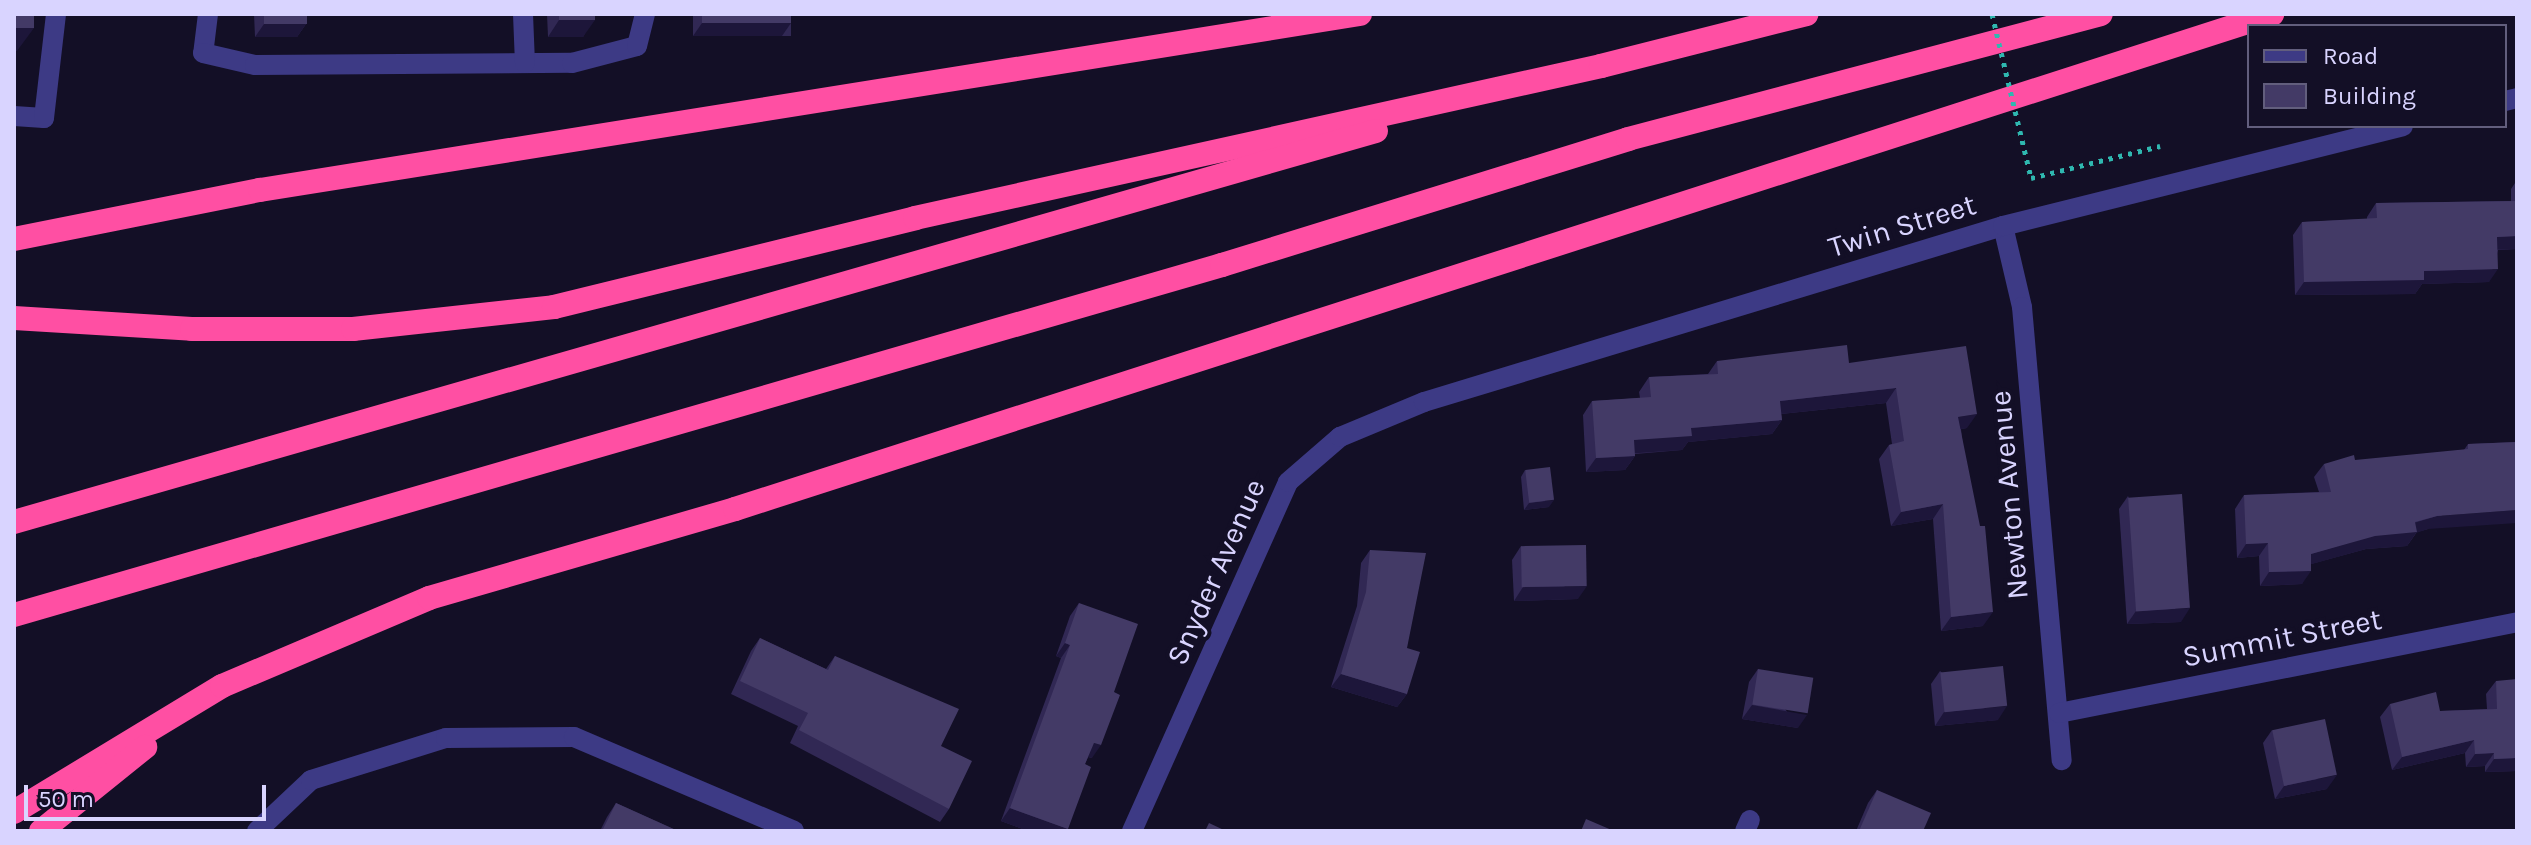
<!DOCTYPE html>
<style>
body{margin:0}
#map{position:relative;width:2531px;height:845px;overflow:hidden;background:#130f26;font-family:Karla,sans-serif}
div>[style]{position:absolute}
.minor>*{height:20px;margin:-10px;padding:0 10px;transform-origin:10px;border-radius:10px;background:#3d3a85}
.highway>*{height:24px;margin:-12px;padding:0 12px;transform-origin:12px;border-radius:12px;background:#ff4fa3}
.path-bridge>*{height:5px;margin-top:-2.5px;transform-origin:0;background:repeating-linear-gradient(90deg,#2fb8b0 0 4px,transparent 0 10px)}
.wall>*{inset:0;background:#312854;transform-origin:0 0}
.shaded-wall>*{inset:0;background:#1d163a}
.building>*{inset:0;background:#433a66;transform-origin:0 0}
span{translate:-50% -50%;white-space:nowrap;text-align:center;line-height:1.15;-webkit-text-stroke:8px #130f26;paint-order:stroke}
.street-label{font-size:30px;color:#d9d4ff}
.frame{position:absolute;inset:0;border:16px solid #d9d4ff;pointer-events:none}
.legend{position:absolute;left:2247px;top:24px;width:260px;height:104px;box-sizing:border-box;background:#130f26;border:2px solid #625e7d;margin:0;padding:10px 14px;list-style:none;font-size:24px;color:#d9d4ff}
.legend li{display:flex;align-items:center;gap:16px;height:40px}
.legend b{width:40px;border:2px solid #625e7d}
.scale{position:absolute;left:24px;top:785px;width:242px;height:36px;box-sizing:border-box;border:4px solid #d9d4ff;border-top:0;padding-left:10px;font-size:24px;line-height:28px;white-space:nowrap;color:#d9d4ff;-webkit-text-stroke:6px #130f26;paint-order:stroke}
</style>
<div id="map">
<div class="minor">
<i style="left:208px;top:14px;width:39px;rotate:97deg"></i>
<i style="left:203px;top:53px;width:53px;rotate:13deg"></i>
<i style="left:255px;top:65px;width:317px;rotate:-0.4deg"></i>
<i style="left:572px;top:63px;width:67px;rotate:-14.7deg"></i>
<i style="left:637px;top:46px;width:33px;rotate:-76deg"></i>
<i style="left:523px;top:14px;width:49px;rotate:87.7deg"></i>
<i style="left:2505px;top:101px;width:12px;rotate:-14deg"></i>
<i style="left:14px;top:116px;width:30px;rotate:4deg"></i>
<i style="left:44px;top:118px;width:105px;rotate:-83.4deg"></i>
<i style="left:2003px;top:226px;width:83px;rotate:76.8deg"></i>
<i style="left:2022px;top:307px;width:455px;rotate:85deg"></i>
<i style="left:2059px;top:713px;width:467px;rotate:-11.2deg"></i>
<i style="left:257px;top:831px;width:74px;rotate:-43.4deg"></i>
<i style="left:311px;top:780px;width:141px;rotate:-17.3deg"></i>
<i style="left:446px;top:738px;width:128px;rotate:-0.4deg"></i>
<i style="left:574px;top:737px;width:239px;rotate:23.1deg"></i>
<i style="left:1132px;top:831px;width:382px;rotate:-65.9deg"></i>
<i style="left:1288px;top:482px;width:69px;rotate:-40.9deg"></i>
<i style="left:1340px;top:437px;width:91px;rotate:-22.6deg"></i>
<i style="left:1424px;top:402px;width:605px;rotate:-16.91deg"></i>
<i style="left:2003px;top:226px;width:412px;rotate:-14deg"></i>
<i style="left:1745px;top:831px;width:12px;rotate:-66deg"></i>
</div>
<div class="highway">
<i style="left:14px;top:239px;width:251px;rotate:-11.3deg"></i>
<i style="left:260px;top:190px;width:1114px;rotate:-9.09deg"></i>
<i style="left:14px;top:318px;width:178px;rotate:3.5deg"></i>
<i style="left:192px;top:329px;width:161px"></i>
<i style="left:353px;top:329px;width:202px;rotate:-6.2deg"></i>
<i style="left:554px;top:307px;width:372px;rotate:-13.8deg"></i>
<i style="left:915px;top:218px;width:703px;rotate:-12.49deg"></i>
<i style="left:1601px;top:66px;width:212px;rotate:-14.2deg"></i>
<i style="left:14px;top:522px;width:1417px;rotate:-16.02deg"></i>
<i style="left:14px;top:615px;width:1258px;rotate:-16.16deg"></i>
<i style="left:1222px;top:265px;width:425px;rotate:-17.2deg"></i>
<i style="left:1628px;top:139px;width:489px;rotate:-14.8deg"></i>
<i style="left:14px;top:812px;width:243px;rotate:-31.2deg"></i>
<i style="left:222px;top:686px;width:225px;rotate:-23deg"></i>
<i style="left:429px;top:598px;width:319px;rotate:-16.2deg"></i>
<i style="left:735px;top:509px;width:1615px;rotate:-17.85deg"></i>
<i style="left:41px;top:831px;width:134px;rotate:-38.9deg"></i>
</div>
<div class="path-bridge">
<i style="left:1992px;top:14px;width:169px;rotate:76.6deg"></i>
<i style="left:2031px;top:178px;width:133px;rotate:-13.9deg"></i>
</div>
<div class="wall">
<i style="clip-path:polygon(254px 14px,307px 14px,306px 24px,297px 37px,255px 37px)"></i>
<i style="clip-path:polygon(547px 14px,595px 14px,583px 37px,548px 37px)"></i>
<i style="left:693px;top:14px;width:98px;height:22px"></i>
<i style="clip-path:polygon(2517px 180px,2517px 249px,2498px 250px,2489px 282px,2422px 284px,2415px 294px,2295px 295px,2293px 235px,2302px 222px,2367px 219px,2367px 217px,2376px 203px,2511px 201px,2511px 189px)"></i>
<i style="clip-path:polygon(1717px 361px,1849px 363px,1967px 428px,1961px 429px,1983px 626px,1941px 631px,1933px 519px,1891px 526px,1879px 459px,1889px 445px,1892px 444px,1886px 403px,1781px 414px,1782px 420px,1772px 434px,1688px 442px,1682px 450px,1635px 454px,1635px 456px,1625px 470px,1586px 472px,1583px 415px,1592px 401px,1640px 398px,1639px 392px,1649px 377px,1708px 374px)"></i>
<i style="clip-path:polygon(2517px 442px,2428px 529px,2417px 532px,2407px 546px,2366px 549px,2311px 564px,2302px 584px,2260px 586px,2259px 556px,2237px 558px,2235px 509px,2244px 495px,2319px 492px,2314px 477px,2324px 464px,2464px 450px,2468px 444px)"></i>
<i style="clip-path:polygon(1525px 470px,1549px 507px,1524px 510px,1521px 477px)"></i>
<i style="clip-path:polygon(2128px 496px,2181px 622px,2127px 624px,2119px 509px)"></i>
<i style="clip-path:polygon(1521px 546px,1578px 599px,1514px 601px,1512px 560px)"></i>
<i style="clip-path:polygon(1370px 550px,1407px 648px,1407px 694px,1397px 707px,1331px 687px,1357px 606px,1361px 563px)"></i>
<i style="clip-path:polygon(1079px 603px,1092px 758px,1088px 757px,1085px 764px,1067px 831px,1028px 831px,1001px 821px,1061px 658px,1056px 656px,1070px 616px)"></i>
<i style="clip-path:polygon(760px 638px,826px 669px,835px 656px,941px 746px,949px 809px,940px 822px,790px 743px,798px 726px,731px 694px,751px 651px)"></i>
<i style="clip-path:polygon(1758px 669px,1798px 728px,1742px 719px,1749px 682px)"></i>
<i style="clip-path:polygon(1940px 671px,1998px 720px,1935px 726px,1931px 684px)"></i>
<i style="clip-path:polygon(2496px 681px,2517px 771px,2485px 772px,2485px 766px,2466px 767px,2465px 753px,2392px 770px,2380px 717px,2390px 704px,2440px 711px,2487px 709px,2486px 694px)"></i>
<i style="clip-path:polygon(2272px 730px,2327px 789px,2275px 799px,2263px 743px)"></i>
<i style="clip-path:polygon(1877px 790px,1923px 831px,1856px 831px,1868px 803px)"></i>
<i style="clip-path:polygon(616px 803px,678px 831px,600px 831px,607px 817px)"></i>
</div>
<div class="shaded-wall">
<i style="clip-path:polygon(559px 20px,595px 20px,583px 37px,548px 37px)"></i>
<i style="clip-path:polygon(702px 23px,791px 23px,782px 36px,693px 36px)"></i>
<i style="clip-path:polygon(264px 24px,306px 24px,297px 37px,255px 37px)"></i>
<i style="clip-path:polygon(14px 28px,34px 28px,17px 51px,14px 51px)"></i>
<i style="clip-path:polygon(2517px 236px,2517px 249px,2488px 250px,2497px 237px)"></i>
<i style="clip-path:polygon(2498px 269px,2489px 282px,2422px 284px,2415px 294px,2295px 295px,2304px 282px,2424px 271px)"></i>
<i style="clip-path:polygon(1896px 388px,1886px 403px,1770px 415px,1780px 401px)"></i>
<i style="clip-path:polygon(1977px 414px,1967px 428px,1948px 431px,1958px 417px)"></i>
<i style="clip-path:polygon(1782px 420px,1772px 434px,1688px 442px,1682px 450px,1624px 454px,1634px 440px,1691px 428px)"></i>
<i style="clip-path:polygon(1635px 456px,1625px 470px,1586px 472px,1596px 458px)"></i>
<i style="clip-path:polygon(1554px 500px,1549px 507px,1524px 510px,1529px 503px)"></i>
<i style="clip-path:polygon(1943px 504px,1933px 519px,1891px 526px,1901px 512px)"></i>
<i style="clip-path:polygon(2517px 510px,2517px 523px,2428px 529px,2416px 533px,2407px 546px,2366px 549px,2301px 567px,2311px 554px,2437px 516px)"></i>
<i style="clip-path:polygon(2268px 543px,2259px 556px,2237px 558px,2246px 544px)"></i>
<i style="clip-path:polygon(2311px 571px,2302px 584px,2260px 586px,2269px 572px)"></i>
<i style="clip-path:polygon(1587px 586px,1578px 599px,1514px 601px,1523px 587px)"></i>
<i style="clip-path:polygon(2190px 608px,2181px 622px,2127px 624px,2136px 611px)"></i>
<i style="clip-path:polygon(1993px 612px,1983px 626px,1941px 631px,1951px 617px)"></i>
<i style="clip-path:polygon(1065px 643px,1070px 645px,1061px 658px,1056px 656px)"></i>
<i style="clip-path:polygon(1341px 674px,1407px 694px,1397px 707px,1331px 687px)"></i>
<i style="clip-path:polygon(1752px 705px,1807px 715px,1798px 728px,1742px 719px)"></i>
<i style="clip-path:polygon(2007px 706px,1998px 720px,1935px 726px,1944px 712px)"></i>
<i style="clip-path:polygon(2474px 740px,2465px 753px,2392px 770px,2402px 757px)"></i>
<i style="clip-path:polygon(1094px 743px,1101px 745px,1092px 758px,1084px 756px)"></i>
<i style="clip-path:polygon(2494px 753px,2485px 766px,2466px 767px,2475px 754px)"></i>
<i style="clip-path:polygon(2517px 758px,2517px 771px,2485px 772px,2494px 759px)"></i>
<i style="clip-path:polygon(2337px 775px,2327px 789px,2275px 799px,2284px 786px)"></i>
<i style="clip-path:polygon(1010px 808px,1068px 829px,1067px 831px,1028px 831px,1001px 821px)"></i>
</div>
<div class="building">
<i style="left:14px;top:14px;width:20px;height:14px"></i>
<i style="left:264px;top:14px;width:43px;height:10px"></i>
<i style="left:559px;top:14px;width:36px;height:6px"></i>
<i style="left:702px;top:14px;width:89px;height:9px"></i>
<i style="clip-path:polygon(2517px 201px,2517px 236px,2497px 237px,2498px 269px,2424px 271px,2424px 280px,2304px 282px,2302px 222px,2377px 218px,2376px 203px)"></i>
<i style="clip-path:polygon(1847px 345px,1849px 363px,1966px 346px,1977px 414px,1958px 417px,1980px 526px,1985px 526px,1993px 612px,1951px 617px,1943px 504px,1901px 512px,1889px 445px,1904px 441px,1896px 388px,1780px 401px,1782px 420px,1691px 428px,1692px 436px,1634px 440px,1635px 456px,1596px 458px,1592px 401px,1651px 397px,1649px 377px,1718px 374px,1717px 361px)"></i>
<i style="clip-path:polygon(2517px 442px,2517px 510px,2437px 516px,2415px 522px,2417px 532px,2375px 536px,2311px 554px,2311px 571px,2269px 572px,2268px 543px,2246px 544px,2244px 495px,2331px 492px,2324px 464px,2354px 455px,2355px 460px,2468px 449px,2468px 444px)"></i>
<i style="left:1550px;top:467px;width:33px;height:25px;rotate:83deg"></i>
<i style="left:2182px;top:494px;width:114px;height:54px;rotate:86deg"></i>
<i style="left:1586px;top:545px;width:41px;height:65px;rotate:89deg"></i>
<i style="clip-path:polygon(1370px 550px,1426px 553px,1407px 648px,1420px 652px,1407px 694px,1341px 674px,1366px 592px)"></i>
<i style="clip-path:polygon(1079px 603px,1138px 624px,1114px 692px,1120px 695px,1101px 745px,1094px 743px,1085px 764px,1091px 767px,1068px 829px,1010px 808px,1070px 645px,1065px 643px)"></i>
<i style="clip-path:polygon(760px 638px,828px 670px,835px 656px,959px 709px,941px 746px,972px 761px,949px 809px,799px 730px,808px 713px,740px 681px)"></i>
<i style="left:2003px;top:666px;width:40px;height:63px;rotate:84deg"></i>
<i style="left:1758px;top:669px;width:56px;height:36px;rotate:9deg"></i>
<i style="clip-path:polygon(2517px 679px,2517px 758px,2494px 759px,2494px 753px,2475px 754px,2474px 740px,2402px 757px,2390px 704px,2436px 692px,2440px 711px,2497px 709px,2496px 681px)"></i>
<i style="left:2325px;top:719px;width:57px;height:54px;rotate:78deg"></i>
<i style="clip-path:polygon(1877px 790px,1931px 813px,1923px 831px,1859px 831px)"></i>
<i style="clip-path:polygon(616px 803px,678px 831px,602px 831px)"></i>
<i style="clip-path:polygon(1586px 819px,1614px 831px,1581px 831px)"></i>
<i style="clip-path:polygon(1209px 823px,1226px 831px,1205px 831px)"></i>
</div>
<div class="street-label">
<span style="left:1902px;top:226px;rotate:-17deg">Twin Street</span>
<span style="left:2009px;top:495px;rotate:-95deg">Newton Avenue</span>
<span style="left:1216px;top:572px;rotate:-66deg">Snyder Avenue</span>
<span style="left:2282px;top:638px;rotate:-11deg">Summit Street</span>
</div>
<div class="frame"></div>
<ul class="legend">
<li><b style="height:10px;background:#3d3a85"></b>Road</li>
<li><b style="height:22px;background:#433a66"></b>Building</li>
</ul>
<div class="scale">50 m</div>
</div>
